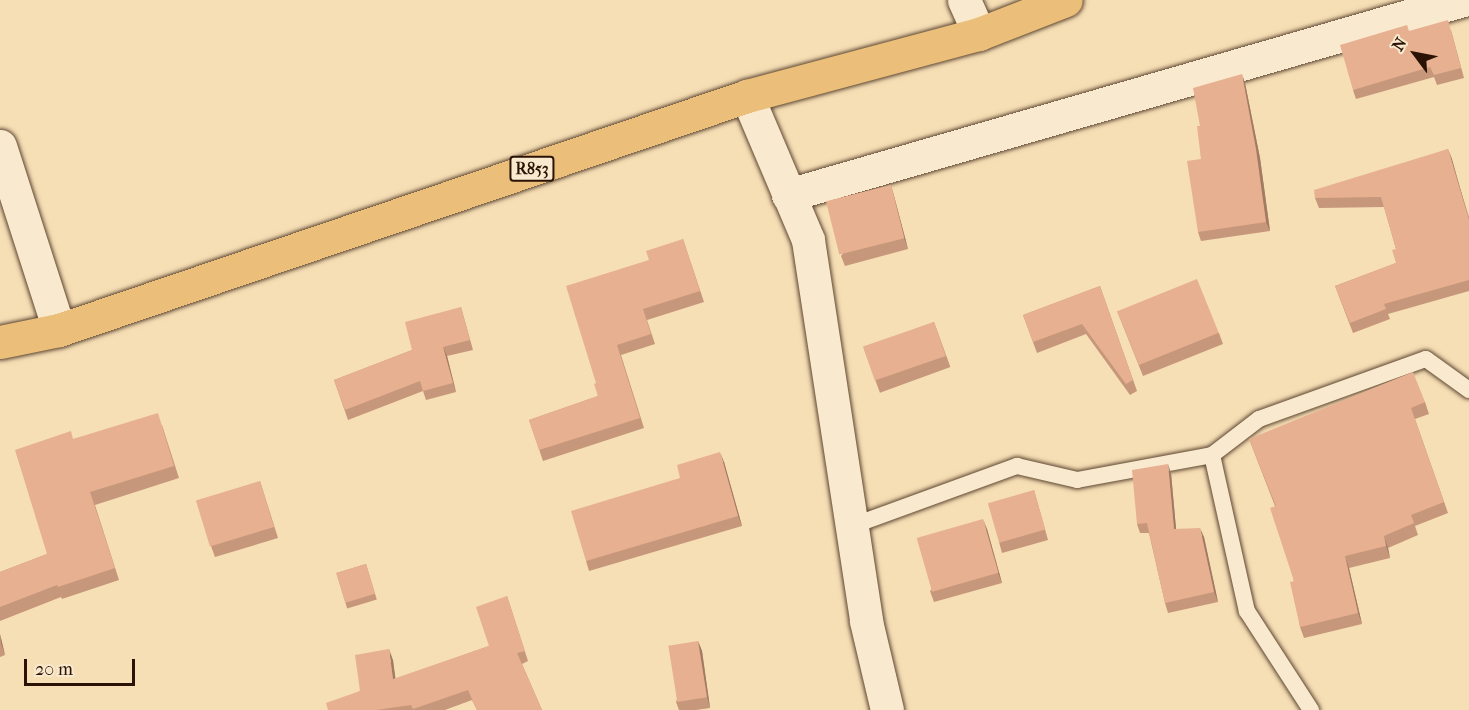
<!DOCTYPE html>
<style>
body{margin:0}
#map{position:relative;width:1469px;height:710px;overflow:hidden;background:#f6deb5;font-family:"IM FELL French Canon",serif}
div>[style]{position:absolute}
.roads{filter:drop-shadow(0 0 2px #5d4631) drop-shadow(0 0 2px #5d4631)}
.service>*{height:16px;margin:-8px;padding:0 8px;transform-origin:8px;border-radius:8px;background:#f9eacf}
.minor>*{height:33px;margin:-16.5px;padding:0 16.5px;transform-origin:16.5px;border-radius:16.5px;background:#f9eacf}
.primary>*{height:33px;margin:-16.5px;padding:0 16.5px;transform-origin:16.5px;border-radius:16.5px;background:#ebbf7a}
.wall>*{inset:0;background:#c7977c;transform-origin:0 0}
.shaded-wall>*{inset:0;background:#a27b65}
.building>*{inset:0;background:#e7b090;transform-origin:0 0}
span{translate:-50% -50%;white-space:nowrap;text-align:center;line-height:1.15;-webkit-text-stroke:6px #f9eacf;paint-order:stroke}
.shield-label span{padding:2px 4px;background:#f9eacf;border:2px solid;border-radius:4px;-webkit-text-stroke-width:0}
.shield-label{font-size:16px;color:#2a1305;font-weight:700}
.north{position:absolute;left:1385px;top:24px;width:60px;height:60px;-webkit-text-stroke:4px #f9eacf;paint-order:stroke;rotate:302deg;font-size:16px;font-weight:700;line-height:24px;text-align:center;color:#2a1305}
.north::after{content:'';display:block;margin:auto;width:21px;height:27px;background:#2a1305;clip-path:polygon(50% 0,100% 100%,50% 72%,0 100%)}
.scale{position:absolute;left:24px;top:659px;width:111px;height:27px;box-sizing:border-box;border:3px solid #2a1305;border-top:0;padding-left:8px;font-size:18px;line-height:21px;white-space:nowrap;color:#2a1305;-webkit-text-stroke:4px #f9eacf;paint-order:stroke}
</style>
<div id="map">
<div class="roads">
<div class="service">
<i style="left:1212px;top:455px;width:160px;rotate:77.4deg"></i>
<i style="left:1247px;top:611px;width:118px;rotate:57.1deg"></i>
<i style="left:852px;top:526px;width:176px;rotate:-20deg"></i>
<i style="left:1017px;top:466px;width:62px;rotate:13.1deg"></i>
<i style="left:1077px;top:480px;width:137px;rotate:-10.5deg"></i>
<i style="left:1212px;top:455px;width:59px;rotate:-37.5deg"></i>
<i style="left:1259px;top:419px;width:177px;rotate:-19.8deg"></i>
<i style="left:1426px;top:359px;width:53px;rotate:35.8deg"></i>
</div>
<div class="minor">
<i style="left:964px;top:0;width:37px;rotate:66deg"></i>
<i style="left:747px;top:96px;width:156px;rotate:67deg"></i>
<i style="left:808px;top:240px;width:385px;rotate:81.3deg"></i>
<i style="left:866px;top:621px;width:91px;rotate:76.7deg"></i>
<i style="left:0;top:146px;width:193px;rotate:72.2deg"></i>
<i style="left:788px;top:195px;width:703px;rotate:-16.11deg"></i>
</div>
<div class="primary">
<i style="left:0;top:342px;width:60px;rotate:-11.5deg"></i>
<i style="left:59px;top:330px;width:727px;rotate:-18.78deg"></i>
<i style="left:747px;top:96px;width:240px;rotate:-15deg"></i>
<i style="left:979px;top:34px;width:93px;rotate:-21.3deg"></i>
</div>
</div>
<div class="wall">
<i style="clip-path:polygon(1451px 30px,1464px 78px,1437px 85px,1434px 77px,1356px 99px,1353px 90px,1409px 31px)"></i>
<i style="clip-path:polygon(1245px 83px,1260px 158px,1270px 231px,1201px 241px,1198px 232px,1201px 159px,1200px 126px)"></i>
<i style="clip-path:polygon(1448px 149px,1469px 217px,1469px 291px,1388px 314px,1390px 319px,1353px 333px,1335px 286px,1396px 263px,1396px 249px,1384px 207px,1319px 208px,1315px 198px)"></i>
<i style="clip-path:polygon(891px 185px,894px 196px,908px 249px,845px 266px,841px 256px)"></i>
<i style="clip-path:polygon(683px 239px,704px 302px,647px 320px,655px 344px,621px 355px,644px 428px,543px 461px,529px 420px,598px 396px,596px 383px,649px 260px)"></i>
<i style="clip-path:polygon(1100px 286px,1137px 391px,1130px 395px,1086px 334px,1037px 353px,1023px 315px)"></i>
<i style="clip-path:polygon(461px 307px,473px 350px,447px 356px,456px 392px,426px 400px,423px 391px,348px 420px,334px 380px,412px 350px)"></i>
<i style="clip-path:polygon(1117px 311px,1219px 333px,1223px 344px,1143px 376px)"></i>
<i style="left:934px;top:322px;width:48px;height:75px;rotate:70deg"></i>
<i style="clip-path:polygon(1425px 402px,1429px 414px,1415px 419px,1448px 513px,1415px 526px,1418px 535px,1388px 548px,1390px 558px,1349px 568px,1362px 624px,1304px 638px,1300px 627px,1294px 581px,1275px 506px,1249px 439px)"></i>
<i style="clip-path:polygon(162px 425px,179px 478px,95px 505px,119px 580px,62px 599px,61px 597px,0 621px,0 572px,47px 554px,74px 439px)"></i>
<i style="clip-path:polygon(724px 462px,742px 526px,589px 571px,586px 561px,680px 478px)"></i>
<i style="clip-path:polygon(1171px 473px,1176px 529px,1204px 537px,1218px 602px,1168px 613px,1165px 603px,1149px 533px,1140px 533px,1137px 524px)"></i>
<i style="clip-path:polygon(260px 481px,278px 538px,215px 557px,211px 546px)"></i>
<i style="clip-path:polygon(1034px 490px,1048px 540px,1002px 553px,999px 542px)"></i>
<i style="clip-path:polygon(987px 529px,1002px 583px,934px 602px,930px 591px)"></i>
<i style="left:366px;top:564px;width:37px;height:31px;rotate:73deg"></i>
<i style="clip-path:polygon(507px 596px,528px 661px,522px 664px,542px 710px,477px 710px,472px 700px,445px 710px,328px 710px,360px 691px,393px 660px,395px 679px,489px 646px)"></i>
<i style="clip-path:polygon(0 634px,5px 655px,0 657px)"></i>
<i style="clip-path:polygon(698px 641px,702px 651px,710px 708px,696px 710px,679px 710px,676px 702px)"></i>
</div>
<div class="shaded-wall">
<i style="clip-path:polygon(1242px 74px,1245px 83px,1260px 158px,1270px 231px,1266px 222px)"></i>
<i style="clip-path:polygon(1448px 149px,1452px 159px,1469px 220px)"></i>
<i style="clip-path:polygon(891px 185px,894px 196px,908px 249px,904px 238px)"></i>
<i style="clip-path:polygon(443px 347px,447px 356px,456px 392px,453px 383px)"></i>
<i style="clip-path:polygon(720px 452px,724px 462px,742px 526px,738px 516px)"></i>
<i style="clip-path:polygon(1168px 464px,1171px 473px,1177px 539px,1174px 529px)"></i>
<i style="clip-path:polygon(983px 519px,987px 529px,1002px 583px,998px 573px)"></i>
<i style="clip-path:polygon(1200px 528px,1204px 537px,1218px 602px,1214px 592px)"></i>
<i style="clip-path:polygon(1384px 536px,1388px 548px,1390px 558px,1386px 546px)"></i>
<i style="clip-path:polygon(1345px 556px,1349px 568px,1362px 624px,1358px 613px)"></i>
<i style="clip-path:polygon(0 634px,5px 655px,1px 643px)"></i>
<i style="clip-path:polygon(698px 641px,702px 651px,710px 708px,707px 697px)"></i>
<i style="clip-path:polygon(389px 649px,393px 660px,397px 690px,393px 679px)"></i>
</div>
<div class="building">
<i style="clip-path:polygon(1448px 20px,1461px 68px,1434px 75px,1430px 67px,1353px 90px,1340px 45px,1407px 25px,1409px 31px)"></i>
<i style="clip-path:polygon(1242px 74px,1256px 149px,1266px 222px,1198px 232px,1187px 161px,1201px 159px,1197px 126px,1200px 126px,1193px 88px)"></i>
<i style="clip-path:polygon(1448px 149px,1469px 220px,1469px 280px,1384px 304px,1386px 309px,1350px 323px,1335px 286px,1396px 263px,1392px 250px,1396px 249px,1381px 197px,1315px 198px,1314px 190px)"></i>
<i style="left:891px;top:185px;width:55px;height:67px;rotate:76deg"></i>
<i style="clip-path:polygon(683px 239px,700px 291px,643px 309px,651px 334px,617px 345px,640px 418px,539px 450px,529px 420px,598px 396px,594px 384px,596px 383px,566px 286px,649px 260px,646px 251px)"></i>
<i style="left:1197px;top:279px;width:58px;height:86px;rotate:68deg"></i>
<i style="clip-path:polygon(1100px 286px,1133px 380px,1126px 384px,1082px 324px,1033px 342px,1023px 315px)"></i>
<i style="clip-path:polygon(461px 307px,470px 340px,443px 347px,453px 383px,423px 391px,420px 381px,345px 410px,334px 380px,412px 350px,405px 322px)"></i>
<i style="left:934px;top:322px;width:36px;height:75px;rotate:71deg"></i>
<i style="clip-path:polygon(1413px 372px,1425px 402px,1411px 408px,1444px 502px,1411px 515px,1414px 523px,1384px 536px,1386px 546px,1345px 556px,1358px 613px,1300px 627px,1290px 582px,1294px 581px,1270px 508px,1276px 506px,1249px 439px)"></i>
<i style="clip-path:polygon(158px 413px,174px 466px,90px 492px,115px 568px,58px 587px,57px 585px,0 607px,0 572px,47px 554px,15px 450px,71px 431px,73px 439px)"></i>
<i style="clip-path:polygon(720px 452px,738px 516px,586px 561px,571px 511px,680px 478px,677px 465px)"></i>
<i style="clip-path:polygon(1168px 464px,1174px 529px,1200px 528px,1214px 592px,1165px 603px,1147px 523px,1137px 524px,1132px 470px)"></i>
<i style="left:260px;top:481px;width:48px;height:67px;rotate:73deg"></i>
<i style="left:1034px;top:490px;width:41px;height:48px;rotate:74deg"></i>
<i style="left:983px;top:519px;width:56px;height:69px;rotate:74deg"></i>
<i style="left:366px;top:564px;width:31px;height:31px;rotate:73deg"></i>
<i style="clip-path:polygon(507px 596px,525px 651px,517px 653px,542px 710px,477px 710px,468px 690px,413px 709px,411px 705px,376px 710px,328px 710px,326px 703px,360px 691px,355px 655px,389px 649px,393px 679px,489px 646px,476px 607px)"></i>
<i style="left:698px;top:641px;width:57px;height:30px;rotate:81deg"></i>
</div>
<div class="shield-label">
<span style="left:532px;top:169px">R853</span>
</div>
<div class="north">N</div>
<div class="scale">20 m</div>
</div>
